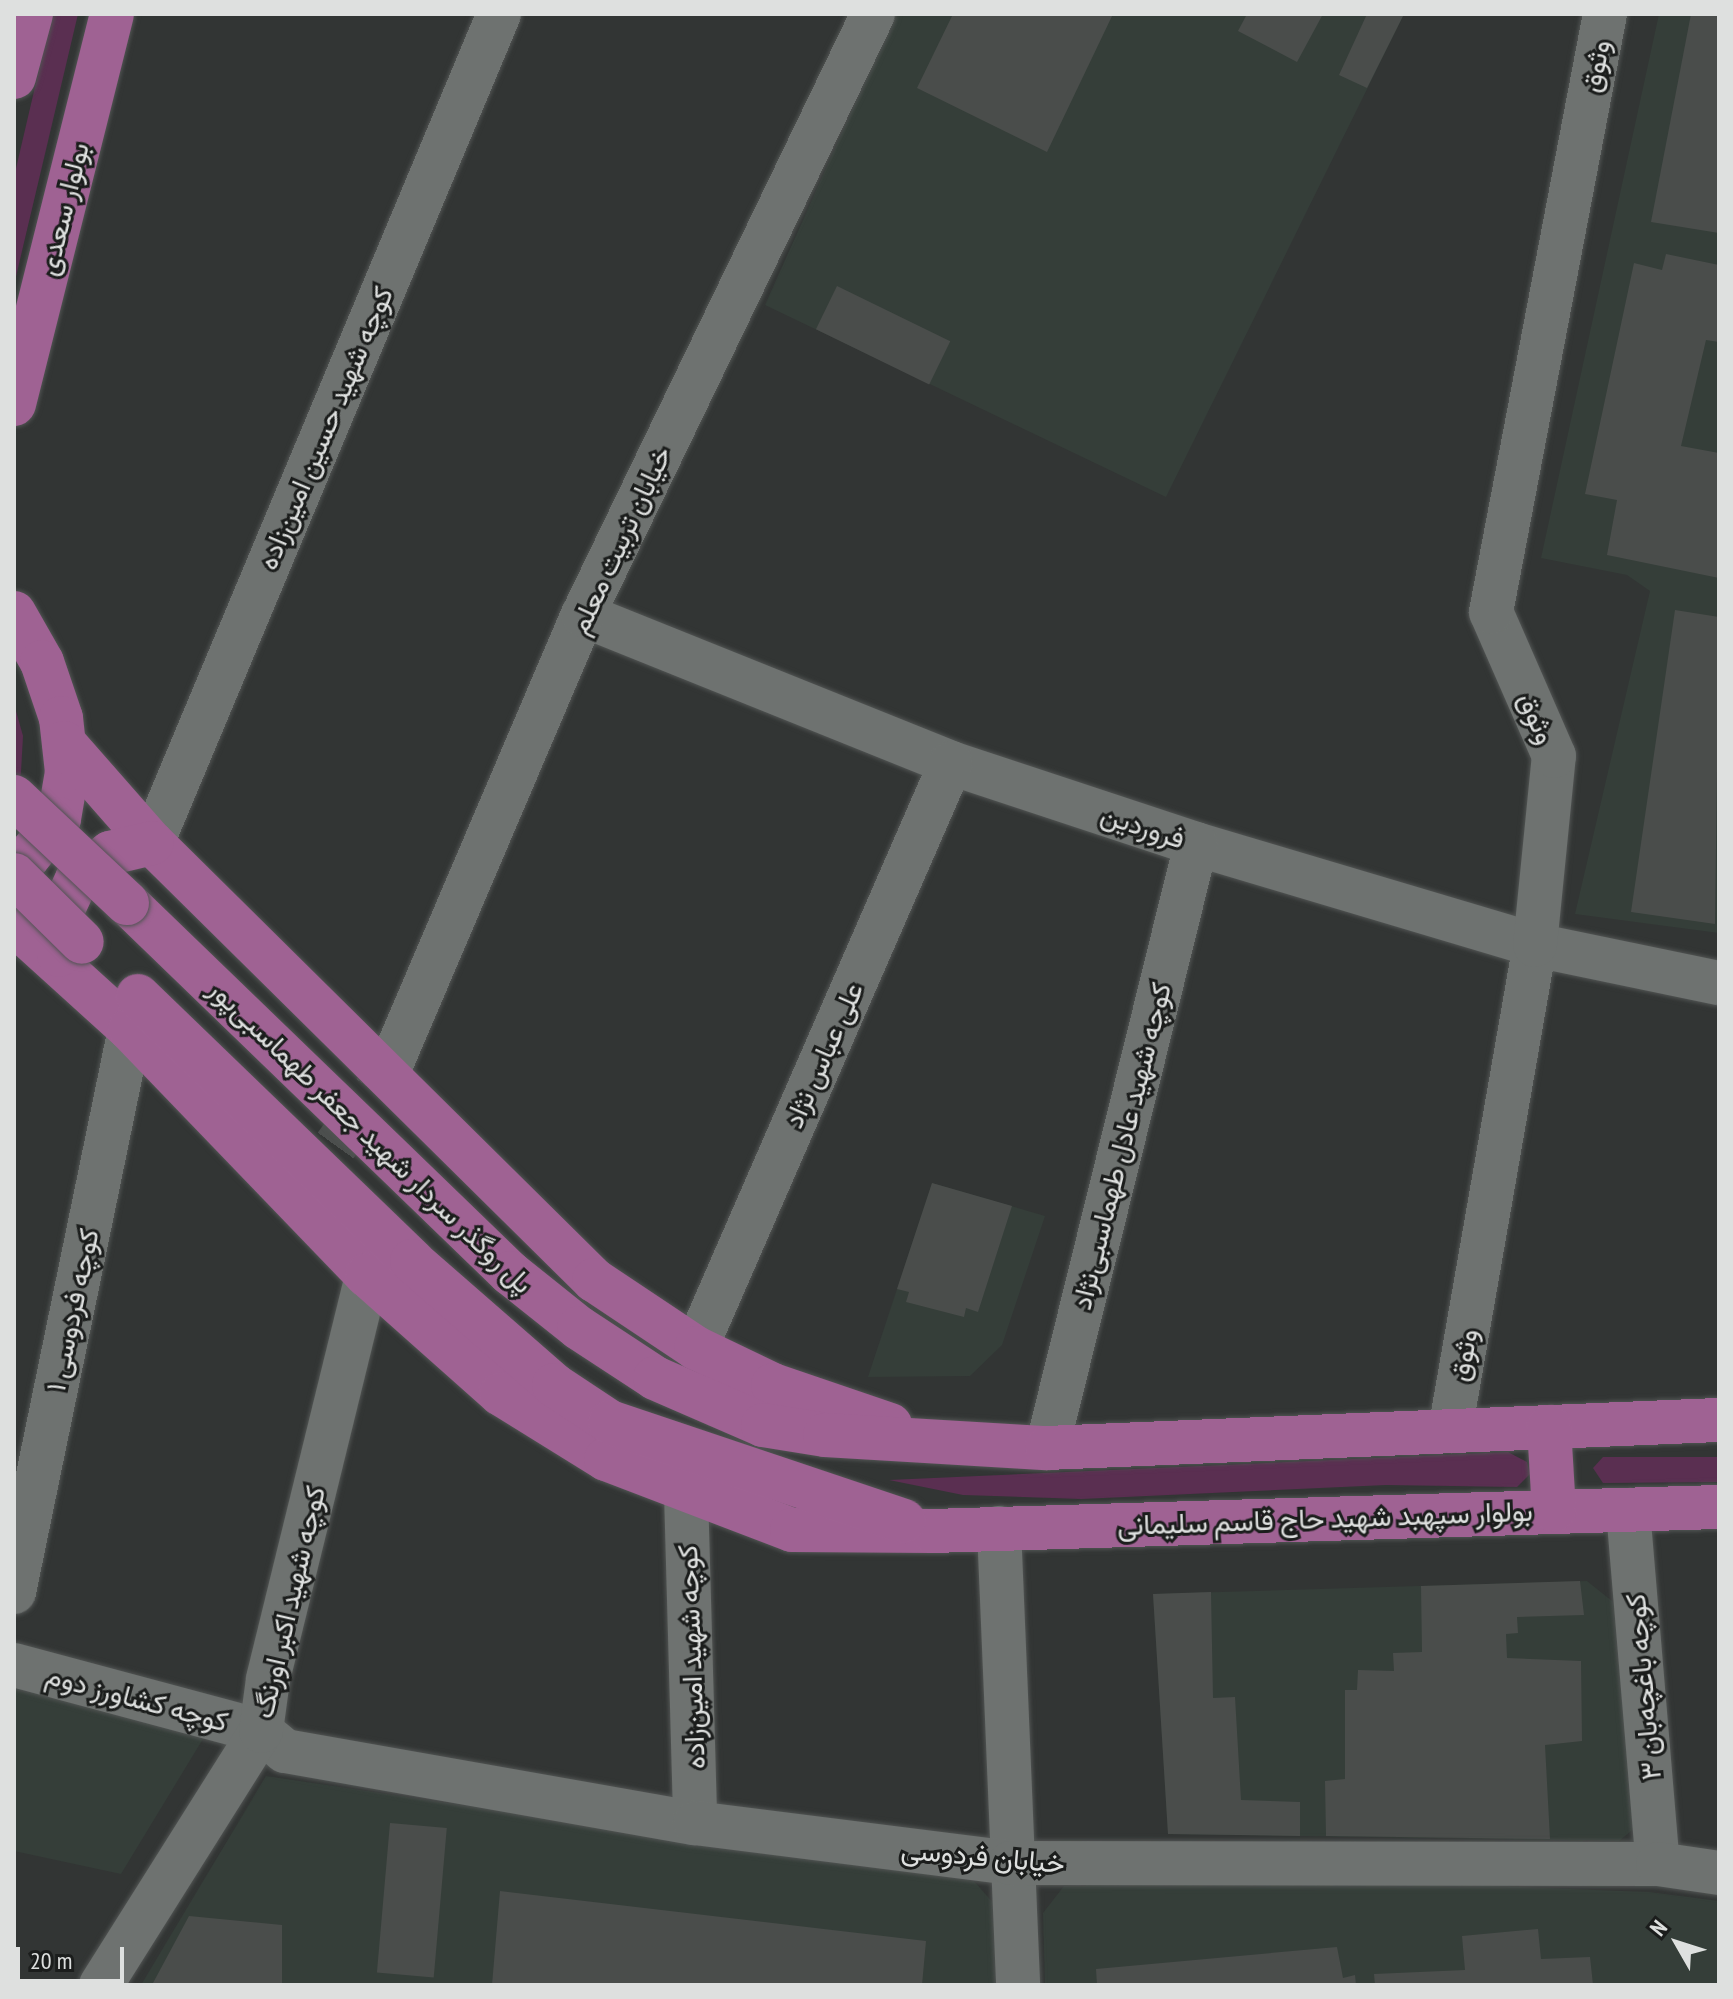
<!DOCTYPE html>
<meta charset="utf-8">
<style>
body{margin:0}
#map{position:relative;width:1733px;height:1999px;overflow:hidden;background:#323534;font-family:"PT Sans Narrow",Vazirmatn,sans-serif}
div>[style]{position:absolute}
.built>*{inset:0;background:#353e39}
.green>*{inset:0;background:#5a2f51}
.building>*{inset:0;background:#4a4d4b;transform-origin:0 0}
.major-tunnel>*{height:44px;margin-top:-22px;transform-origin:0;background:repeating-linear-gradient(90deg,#4c4f4e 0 44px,transparent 0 66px)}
.roads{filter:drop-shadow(0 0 2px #515453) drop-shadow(0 0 2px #515453)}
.minor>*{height:44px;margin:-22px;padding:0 22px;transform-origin:22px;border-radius:22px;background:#6e7270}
.major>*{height:44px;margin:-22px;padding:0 22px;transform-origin:22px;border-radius:22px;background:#9f6293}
.bridges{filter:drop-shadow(0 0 2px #515453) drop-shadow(0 0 2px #515453)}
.major-bridge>*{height:44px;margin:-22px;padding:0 22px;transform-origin:22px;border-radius:22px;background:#9f6293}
span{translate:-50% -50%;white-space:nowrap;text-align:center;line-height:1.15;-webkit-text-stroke:6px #1b1d1c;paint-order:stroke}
.street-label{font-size:28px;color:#dee0df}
.frame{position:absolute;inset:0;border:16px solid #dee0df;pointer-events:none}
.north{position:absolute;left:1637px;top:1903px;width:80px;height:80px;-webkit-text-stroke:6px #1b1d1c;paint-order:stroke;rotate:309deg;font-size:22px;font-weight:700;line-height:32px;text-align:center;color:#dee0df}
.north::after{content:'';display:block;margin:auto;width:28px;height:36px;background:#dee0df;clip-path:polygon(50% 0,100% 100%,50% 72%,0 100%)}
.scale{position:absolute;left:16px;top:1947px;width:108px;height:36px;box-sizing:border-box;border:4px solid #dee0df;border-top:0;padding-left:10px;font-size:24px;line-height:28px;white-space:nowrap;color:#dee0df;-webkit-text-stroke:6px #1b1d1c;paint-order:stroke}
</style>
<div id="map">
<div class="built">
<i style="clip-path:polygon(895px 14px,1404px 14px,1166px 497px,765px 305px)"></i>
<i style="clip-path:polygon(1659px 14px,1719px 14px,1719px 933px,1575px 914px,1650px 591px,1627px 575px,1541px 558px)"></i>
<i style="clip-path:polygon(932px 1183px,1045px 1216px,1002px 1345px,970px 1376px,868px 1377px)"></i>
<i style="clip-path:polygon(1587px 1581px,1617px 1605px,1636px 1817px,1631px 1831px,1619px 1841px,1168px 1834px,1153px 1594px)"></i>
<i style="clip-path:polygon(14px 1687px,209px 1729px,121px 1874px,14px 1851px)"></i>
<i style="clip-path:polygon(266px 1776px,974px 1881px,994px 1904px,998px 1985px,141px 1985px)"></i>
<i style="clip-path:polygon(1359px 1881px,1649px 1892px,1719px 1901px,1719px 1985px,1045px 1985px,1043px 1913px,1064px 1886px)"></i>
</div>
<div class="green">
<i style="clip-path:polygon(52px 14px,78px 14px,14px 285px,14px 177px)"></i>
<i style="clip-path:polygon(14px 704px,23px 736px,20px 790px,14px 799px)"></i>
<i style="clip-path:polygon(1508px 1452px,1527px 1462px,1530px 1474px,1517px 1487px,1386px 1485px,1081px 1499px,963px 1495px,889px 1480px)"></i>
<i style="clip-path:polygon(1603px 1457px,1719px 1457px,1719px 1482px,1603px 1483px,1593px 1468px)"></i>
</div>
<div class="building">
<i style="clip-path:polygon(953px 14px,1113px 14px,1047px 152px,917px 88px)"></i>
<i style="clip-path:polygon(1247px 14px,1323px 14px,1297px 62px,1238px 31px)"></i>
<i style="clip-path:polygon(1367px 14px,1404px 14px,1367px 88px,1339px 75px)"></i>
<i style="clip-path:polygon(1691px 14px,1719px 14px,1719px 233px,1651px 222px)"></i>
<i style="clip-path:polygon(1666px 254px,1719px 265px,1719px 342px,1706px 340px,1681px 446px,1719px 453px,1719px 578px,1607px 555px,1617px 500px,1585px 494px,1634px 263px,1662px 270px)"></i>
<i style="left:837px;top:286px;width:126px;height:48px;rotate:26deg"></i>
<i style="clip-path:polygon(1675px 610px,1719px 617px,1715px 924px,1631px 912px)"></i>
<i style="clip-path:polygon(932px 1183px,1012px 1206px,978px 1312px,966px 1308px,964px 1317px,906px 1302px,909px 1292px,897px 1289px)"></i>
<i style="clip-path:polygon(1580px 1581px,1584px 1615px,1517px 1617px,1518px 1633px,1506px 1634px,1507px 1658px,1581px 1661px,1582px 1741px,1545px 1745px,1550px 1839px,1326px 1836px,1325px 1781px,1345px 1779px,1345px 1690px,1357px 1690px,1358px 1670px,1394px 1671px,1393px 1653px,1422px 1652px,1421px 1586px)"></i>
<i style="clip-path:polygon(1211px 1592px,1213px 1698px,1235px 1697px,1241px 1800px,1300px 1802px,1300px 1836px,1168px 1834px,1153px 1594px)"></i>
<i style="left:390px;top:1823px;width:57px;height:150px;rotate:5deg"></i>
<i style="clip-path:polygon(500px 1891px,926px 1941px,922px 1985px,492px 1985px)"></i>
<i style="clip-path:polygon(189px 1916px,282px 1925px,282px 1985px,153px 1983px)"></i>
<i style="clip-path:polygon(1538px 1929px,1541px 1959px,1590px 1957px,1593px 1985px,1375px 1985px,1374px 1974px,1465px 1970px,1462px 1936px)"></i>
<i style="clip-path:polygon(1337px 1947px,1343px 1978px,1355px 1975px,1356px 1985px,1097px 1985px,1096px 1969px)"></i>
</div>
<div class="major-tunnel">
<i style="left:297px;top:1199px;width:154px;rotate:-54.2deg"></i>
</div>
<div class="roads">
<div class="minor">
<i style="left:583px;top:615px;width:397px;rotate:21.9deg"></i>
<i style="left:951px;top:763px;width:258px;rotate:18.3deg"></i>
<i style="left:1196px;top:844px;width:354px;rotate:16.6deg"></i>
<i style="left:1535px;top:945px;width:188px;rotate:11.7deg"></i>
<i style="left:152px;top:843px;width:899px;rotate:-67.29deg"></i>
<i style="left:387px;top:1074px;width:499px;rotate:-66.9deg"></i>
<i style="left:583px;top:615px;width:667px;rotate:-64.24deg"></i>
<i style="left:696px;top:1348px;width:638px;rotate:-66.45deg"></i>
<i style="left:1450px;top:1431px;width:493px;rotate:-80.1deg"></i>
<i style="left:1535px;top:945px;width:190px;rotate:-84.3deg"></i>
<i style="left:1554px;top:756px;width:157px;rotate:-113.6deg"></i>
<i style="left:1491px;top:612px;width:609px;rotate:-79.21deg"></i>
<i style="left:1047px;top:1448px;width:622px;rotate:-76.14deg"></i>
<i style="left:686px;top:1492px;width:331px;rotate:88.4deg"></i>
<i style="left:1628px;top:1510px;width:355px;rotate:85.2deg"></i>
<i style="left:999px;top:1528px;width:457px;rotate:87.6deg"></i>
<i style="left:14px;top:1592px;width:575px;rotate:-78.36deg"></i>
<i style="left:14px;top:1665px;width:256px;rotate:15deg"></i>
<i style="left:261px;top:1731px;width:31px;rotate:40deg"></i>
<i style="left:285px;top:1751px;width:416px;rotate:10deg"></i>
<i style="left:695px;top:1823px;width:318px;rotate:7.2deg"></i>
<i style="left:1010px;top:1863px;width:648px;rotate:0.09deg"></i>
<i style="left:1658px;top:1864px;width:62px;rotate:8.4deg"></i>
<i style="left:101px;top:1985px;width:300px;rotate:-57.8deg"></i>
<i style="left:261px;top:1731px;width:52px;rotate:-82.3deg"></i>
<i style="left:268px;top:1679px;width:416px;rotate:-76.2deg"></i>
</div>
<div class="major">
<i style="left:14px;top:77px;width:65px;rotate:-74.9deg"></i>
<i style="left:14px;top:404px;width:402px;rotate:-75.9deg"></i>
<i style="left:14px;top:613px;width:56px;rotate:60.3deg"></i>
<i style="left:42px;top:662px;width:59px;rotate:71.3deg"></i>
<i style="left:61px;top:718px;width:54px;rotate:83.7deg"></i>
<i style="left:67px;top:772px;width:48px;rotate:99.7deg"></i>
<i style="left:59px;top:819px;width:49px;rotate:129.2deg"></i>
<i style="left:28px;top:857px;width:16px;rotate:150deg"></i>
<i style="left:64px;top:743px;width:133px;rotate:48.7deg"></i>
<i style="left:152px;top:843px;width:622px;rotate:44.67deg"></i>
<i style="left:594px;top:1280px;width:123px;rotate:33.7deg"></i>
<i style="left:696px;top:1348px;width:85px;rotate:25.7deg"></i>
<i style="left:773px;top:1385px;width:124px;rotate:18.9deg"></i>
<i style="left:127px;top:903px;width:533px;rotate:44.01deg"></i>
<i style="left:510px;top:1273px;width:88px;rotate:38.6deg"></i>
<i style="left:579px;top:1328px;width:91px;rotate:33.3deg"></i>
<i style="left:655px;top:1378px;width:118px;rotate:23.5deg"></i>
<i style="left:763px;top:1425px;width:63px;rotate:9.2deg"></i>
<i style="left:825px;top:1435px;width:222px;rotate:3.4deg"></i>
<i style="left:1047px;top:1448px;width:673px;rotate:-2.39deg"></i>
<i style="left:14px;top:924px;width:156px;rotate:42.2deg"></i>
<i style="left:130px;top:1029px;width:342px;rotate:46.1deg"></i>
<i style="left:367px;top:1275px;width:179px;rotate:41.6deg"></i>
<i style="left:501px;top:1394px;width:123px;rotate:31.8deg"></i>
<i style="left:606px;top:1459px;width:199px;rotate:20.9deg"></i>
<i style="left:792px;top:1530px;width:140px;rotate:0.4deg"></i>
<i style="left:932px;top:1531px;width:787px;rotate:-1.75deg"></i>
<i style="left:59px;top:955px;width:37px;rotate:-90deg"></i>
<i style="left:59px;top:918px;width:43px;rotate:-65.2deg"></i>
<i style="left:77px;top:879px;width:42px;rotate:-38.2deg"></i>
<i style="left:110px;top:853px;width:43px;rotate:-13.4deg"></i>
<i style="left:138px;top:996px;width:381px;rotate:44deg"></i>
<i style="left:412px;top:1261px;width:189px;rotate:41.1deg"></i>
<i style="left:554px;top:1385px;width:67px;rotate:33.5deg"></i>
<i style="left:610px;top:1422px;width:310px;rotate:18.6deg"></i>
<i style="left:1549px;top:1427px;width:83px;rotate:86.6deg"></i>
</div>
</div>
<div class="bridges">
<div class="major-bridge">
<i style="left:14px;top:797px;width:155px;rotate:43.2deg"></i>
<i style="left:14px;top:875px;width:95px;rotate:44.6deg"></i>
</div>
</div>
<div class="street-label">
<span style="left:1595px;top:66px;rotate:-79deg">وثوق</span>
<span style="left:63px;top:209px;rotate:-76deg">بولوار سعدی</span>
<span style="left:325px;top:428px;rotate:-67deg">کوچه شهید حسین امین‌زاده</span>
<span style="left:620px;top:540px;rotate:-65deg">خیابان تربیت معلم</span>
<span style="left:1537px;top:718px;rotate:66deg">وثوق</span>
<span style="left:1143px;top:826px;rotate:18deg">فروردین</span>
<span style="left:823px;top:1055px;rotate:-66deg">علی عباس نژاد</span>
<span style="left:371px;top:1136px;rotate:44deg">پل روگذر سردار شهید جعفر طهماسبی‌پور</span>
<span style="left:1121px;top:1146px;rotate:-76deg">کوچه شهید عادل طهماسبی‌نژاد</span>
<span style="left:72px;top:1310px;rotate:-78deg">کوچه فردوسی ۱</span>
<span style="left:1463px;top:1355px;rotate:-80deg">وثوق</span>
<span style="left:1325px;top:1518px;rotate:-2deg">بولوار سپهبد شهید حاج قاسم سلیمانی</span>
<span style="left:289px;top:1602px;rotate:-77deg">کوچه شهید اکبر اورنگ</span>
<span style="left:691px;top:1657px;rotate:-92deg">کوچه شهید امین‌زاده</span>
<span style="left:1643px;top:1687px;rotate:-95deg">کوچه باغچه‌بان ۳</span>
<span style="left:137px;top:1698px;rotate:15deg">کوچه کشاورز دوم</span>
<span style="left:983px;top:1856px;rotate:5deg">خیابان فردوسی</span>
</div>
<div class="frame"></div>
<div class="north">N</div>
<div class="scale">20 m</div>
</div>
